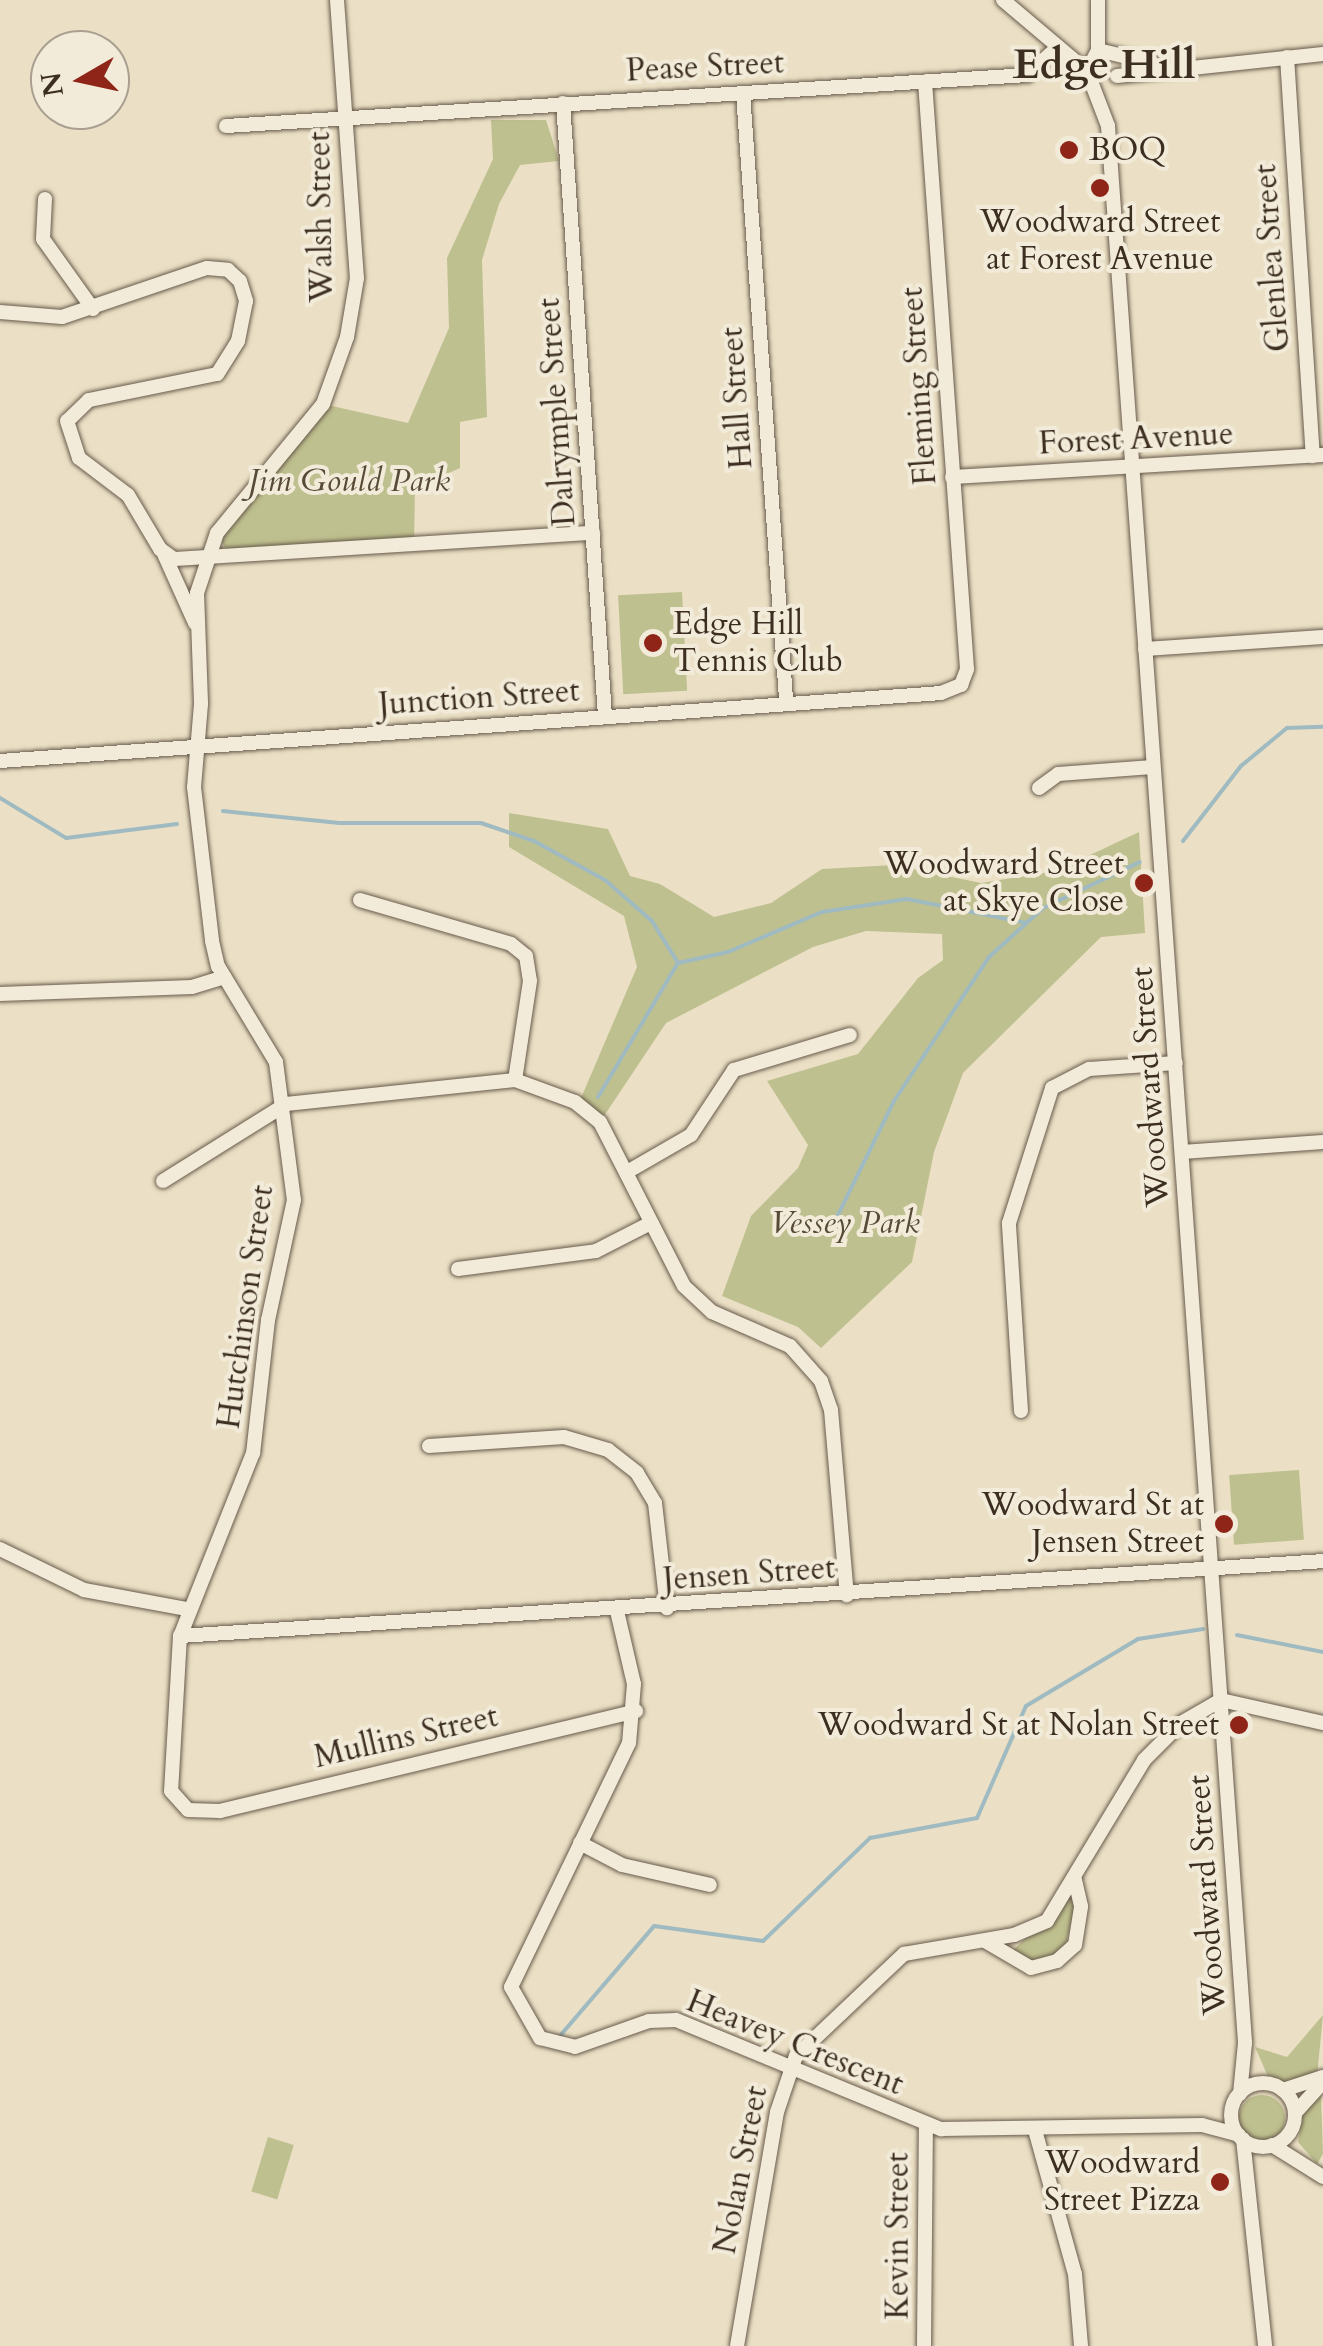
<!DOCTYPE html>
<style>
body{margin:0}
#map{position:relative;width:1323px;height:2346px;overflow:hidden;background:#ebe0c5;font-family:Cardo,serif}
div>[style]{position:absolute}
.green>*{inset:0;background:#bfc08f;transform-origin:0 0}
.round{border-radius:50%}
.stream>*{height:4px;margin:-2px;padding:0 2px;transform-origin:2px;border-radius:2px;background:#9fbac0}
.roads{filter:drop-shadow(0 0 2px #685a4b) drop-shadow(0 0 2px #685a4b)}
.minor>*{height:14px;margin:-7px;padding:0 7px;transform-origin:7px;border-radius:7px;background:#f2ebd9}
.minor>.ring{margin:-7px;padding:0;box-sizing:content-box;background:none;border:14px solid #f2ebd9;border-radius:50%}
.dots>*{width:28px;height:28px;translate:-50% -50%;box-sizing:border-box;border:5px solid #f2ebd9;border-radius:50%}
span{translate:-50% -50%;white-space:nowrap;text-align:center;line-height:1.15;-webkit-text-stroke:8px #f2ebd9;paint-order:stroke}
.street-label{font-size:32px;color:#3d2e22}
.poi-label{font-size:32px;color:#3d2e22}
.left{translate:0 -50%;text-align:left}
.right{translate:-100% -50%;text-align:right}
.park-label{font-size:32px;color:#574b38;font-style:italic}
.district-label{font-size:42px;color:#3d2e22;font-weight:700}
.north{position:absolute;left:30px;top:30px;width:100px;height:100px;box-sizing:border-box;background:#f2ebd9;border:2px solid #aa9f90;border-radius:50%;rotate:261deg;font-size:28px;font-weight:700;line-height:40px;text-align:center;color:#3d2e22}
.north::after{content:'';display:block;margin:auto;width:35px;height:45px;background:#8f2418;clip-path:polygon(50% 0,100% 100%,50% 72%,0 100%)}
</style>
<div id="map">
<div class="green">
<i style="clip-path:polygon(491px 120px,546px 120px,559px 161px,520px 165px,499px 204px,482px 260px,487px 417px,460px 422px,460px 468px,415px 488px,414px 546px,230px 557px,217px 533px,323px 404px,408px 423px,449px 328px,447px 258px,493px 159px)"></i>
<i style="left:682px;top:592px;width:99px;height:64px;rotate:87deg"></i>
<i style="clip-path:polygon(509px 813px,608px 829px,630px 876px,660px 884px,714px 917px,771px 903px,822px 869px,894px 865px,981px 883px,1056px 871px,1139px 832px,1145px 933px,1101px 937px,963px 1073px,934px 1152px,912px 1262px,821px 1348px,798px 1327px,722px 1296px,751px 1216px,798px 1168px,808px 1145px,767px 1081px,858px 1054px,918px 978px,943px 960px,942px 934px,866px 931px,813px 947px,666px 1023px,600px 1122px,578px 1105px,637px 967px,624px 916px,509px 847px)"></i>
<i style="left:1299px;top:1470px;width:70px;height:70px;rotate:86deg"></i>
<i style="clip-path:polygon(1070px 1897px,1076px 1904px,1064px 1951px,1032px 1965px,1011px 1952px)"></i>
<i style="clip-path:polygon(1323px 2015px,1317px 2076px,1293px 2085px,1269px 2079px,1255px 2047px,1287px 2057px)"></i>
<i class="round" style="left:1239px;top:2095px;width:46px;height:46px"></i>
<i style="clip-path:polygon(1321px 2096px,1323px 2154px,1317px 2164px,1298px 2142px,1303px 2112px)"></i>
<i style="left:268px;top:2137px;width:27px;height:57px;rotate:17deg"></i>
</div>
<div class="stream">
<i style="left:0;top:798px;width:77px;rotate:31.2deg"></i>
<i style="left:66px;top:838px;width:112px;rotate:-7.2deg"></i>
<i style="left:223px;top:811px;width:117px;rotate:5.9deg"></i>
<i style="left:339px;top:823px;width:142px"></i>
<i style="left:481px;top:823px;width:56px;rotate:18.8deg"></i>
<i style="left:534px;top:841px;width:81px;rotate:28.8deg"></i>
<i style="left:605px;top:880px;width:62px;rotate:41.1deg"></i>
<i style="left:652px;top:921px;width:49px;rotate:58.2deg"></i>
<i style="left:1183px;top:841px;width:95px;rotate:-52.3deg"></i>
<i style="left:1241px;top:766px;width:60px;rotate:-39.6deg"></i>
<i style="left:1287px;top:728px;width:36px;rotate:-2deg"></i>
<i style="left:598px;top:1097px;width:156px;rotate:-59.2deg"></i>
<i style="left:678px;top:963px;width:51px;rotate:-12.4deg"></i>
<i style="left:728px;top:952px;width:102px;rotate:-23.1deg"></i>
<i style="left:822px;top:912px;width:86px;rotate:-8.7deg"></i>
<i style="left:907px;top:899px;width:122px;rotate:11.3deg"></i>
<i style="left:833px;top:1225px;width:138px;rotate:-63.8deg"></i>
<i style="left:894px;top:1101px;width:173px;rotate:-56.6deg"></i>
<i style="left:989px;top:957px;width:73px;rotate:-42.2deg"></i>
<i style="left:1043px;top:908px;width:107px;rotate:-25.4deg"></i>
<i style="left:1237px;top:1635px;width:88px;rotate:11.2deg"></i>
<i style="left:559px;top:2037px;width:146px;rotate:-49.4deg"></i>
<i style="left:654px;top:1926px;width:110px;rotate:7.8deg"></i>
<i style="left:763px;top:1941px;width:149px;rotate:-43.9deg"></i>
<i style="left:870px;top:1838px;width:109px;rotate:-10.6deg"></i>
<i style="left:977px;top:1818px;width:122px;rotate:-66.4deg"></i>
<i style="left:1026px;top:1706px;width:131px;rotate:-30.9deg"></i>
<i style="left:1138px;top:1639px;width:66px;rotate:-8.7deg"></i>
</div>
<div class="roads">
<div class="minor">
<i style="left:337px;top:0;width:279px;rotate:85.9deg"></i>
<i style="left:357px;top:278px;width:60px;rotate:99.6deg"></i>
<i style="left:347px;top:337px;width:71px;rotate:109.7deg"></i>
<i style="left:323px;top:404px;width:167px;rotate:129.4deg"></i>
<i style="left:217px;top:533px;width:63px;rotate:108.4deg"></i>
<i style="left:197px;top:593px;width:111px;rotate:87.9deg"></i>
<i style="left:201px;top:704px;width:83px;rotate:94.8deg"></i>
<i style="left:194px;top:787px;width:155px;rotate:83.3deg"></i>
<i style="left:212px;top:941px;width:26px;rotate:77deg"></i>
<i style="left:218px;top:966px;width:112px;rotate:58.9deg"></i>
<i style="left:276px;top:1062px;width:139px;rotate:82.6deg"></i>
<i style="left:294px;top:1200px;width:123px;rotate:102.2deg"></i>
<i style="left:268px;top:1320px;width:134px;rotate:96.4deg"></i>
<i style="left:253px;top:1453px;width:197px;rotate:111.7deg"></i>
<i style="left:180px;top:1636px;width:155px;rotate:93.3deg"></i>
<i style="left:171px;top:1791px;width:25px;rotate:48deg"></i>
<i style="left:188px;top:1810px;width:32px;rotate:2deg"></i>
<i style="left:220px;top:1811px;width:428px;rotate:-13.5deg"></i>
<i style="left:1003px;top:0;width:110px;rotate:40.2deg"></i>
<i style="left:1087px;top:71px;width:59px;rotate:69.1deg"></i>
<i style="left:1108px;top:126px;width:1922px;rotate:85.91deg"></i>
<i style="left:1245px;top:2043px;width:51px;rotate:95.6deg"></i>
<i style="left:1098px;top:0;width:50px;rotate:90deg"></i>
<i style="left:1287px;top:57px;width:400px;rotate:86.3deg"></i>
<i style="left:1087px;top:71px;width:24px;rotate:-62deg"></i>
<i style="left:1098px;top:50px;width:56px;rotate:13.5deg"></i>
<i style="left:1117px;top:76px;width:207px;rotate:-6.1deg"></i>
<i style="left:743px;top:93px;width:608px;rotate:85.94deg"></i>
<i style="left:563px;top:103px;width:614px;rotate:86.08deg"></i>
<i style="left:226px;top:126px;width:803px;rotate:-3.64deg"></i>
<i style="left:1027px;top:75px;width:39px;rotate:-42deg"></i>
<i style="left:45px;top:199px;width:40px;rotate:92.9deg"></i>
<i style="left:43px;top:239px;width:86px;rotate:54.5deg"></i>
<i style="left:0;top:312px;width:62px;rotate:4.6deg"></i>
<i style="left:62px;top:317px;width:153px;rotate:-18.7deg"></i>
<i style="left:207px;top:268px;width:21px;rotate:5deg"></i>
<i style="left:228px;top:270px;width:16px;rotate:43deg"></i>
<i style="left:240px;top:281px;width:21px;rotate:73deg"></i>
<i style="left:246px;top:301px;width:41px;rotate:101.3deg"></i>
<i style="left:238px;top:341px;width:39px;rotate:122deg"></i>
<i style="left:217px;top:374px;width:131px;rotate:168.5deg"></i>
<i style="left:89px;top:400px;width:30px;rotate:136deg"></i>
<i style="left:67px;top:421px;width:39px;rotate:72deg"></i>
<i style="left:79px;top:458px;width:61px;rotate:37.1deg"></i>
<i style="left:128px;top:495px;width:63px;rotate:59.3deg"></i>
<i style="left:160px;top:549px;width:17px;rotate:36deg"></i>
<i style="left:174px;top:559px;width:420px;rotate:-3.6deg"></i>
<i style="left:952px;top:477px;width:372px;rotate:-3.4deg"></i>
<i style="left:164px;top:554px;width:76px;rotate:65.8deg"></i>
<i style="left:1145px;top:649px;width:178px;rotate:-3.9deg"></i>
<i style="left:0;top:761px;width:943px;rotate:-4.13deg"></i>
<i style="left:941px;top:693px;width:22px;rotate:-22deg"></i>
<i style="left:961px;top:685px;width:17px;rotate:-69deg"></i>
<i style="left:967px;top:669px;width:589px;rotate:-94.09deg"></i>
<i style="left:1039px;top:788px;width:24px;rotate:-36deg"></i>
<i style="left:1058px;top:774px;width:95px;rotate:-4.2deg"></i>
<i style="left:360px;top:900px;width:157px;rotate:16.2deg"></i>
<i style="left:511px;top:944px;width:19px;rotate:39deg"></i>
<i style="left:526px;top:956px;width:25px;rotate:81deg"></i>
<i style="left:530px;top:981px;width:100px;rotate:98.6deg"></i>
<i style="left:0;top:994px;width:192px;rotate:-2.1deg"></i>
<i style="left:192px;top:987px;width:34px;rotate:-17deg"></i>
<i style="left:1182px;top:1152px;width:141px;rotate:-4.1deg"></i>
<i style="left:627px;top:1172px;width:74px;rotate:-30deg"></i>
<i style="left:691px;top:1135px;width:78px;rotate:-56.5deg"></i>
<i style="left:734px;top:1070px;width:121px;rotate:-16.8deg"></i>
<i style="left:163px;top:1181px;width:145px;rotate:-32deg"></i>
<i style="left:286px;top:1104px;width:230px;rotate:-6deg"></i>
<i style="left:515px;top:1080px;width:64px;rotate:20.1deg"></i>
<i style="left:575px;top:1102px;width:32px;rotate:39deg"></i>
<i style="left:600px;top:1122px;width:184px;rotate:62.9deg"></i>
<i style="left:684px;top:1286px;width:38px;rotate:43deg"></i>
<i style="left:712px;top:1312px;width:85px;rotate:23.6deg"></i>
<i style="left:790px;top:1346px;width:47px;rotate:48.5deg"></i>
<i style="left:821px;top:1381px;width:31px;rotate:71deg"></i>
<i style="left:831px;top:1410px;width:186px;rotate:85.1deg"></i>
<i style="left:458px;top:1269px;width:139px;rotate:-7.4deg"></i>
<i style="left:596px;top:1251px;width:62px;rotate:-27deg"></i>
<i style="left:1021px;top:1411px;width:188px;rotate:-93.7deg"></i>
<i style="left:1009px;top:1223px;width:142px;rotate:-72.3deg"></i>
<i style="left:1052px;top:1088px;width:42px;rotate:-27.2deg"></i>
<i style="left:1089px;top:1069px;width:87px;rotate:-3.9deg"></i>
<i style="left:429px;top:1446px;width:135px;rotate:-3.8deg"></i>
<i style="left:564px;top:1437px;width:46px;rotate:16.5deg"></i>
<i style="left:608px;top:1450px;width:37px;rotate:38deg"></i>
<i style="left:637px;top:1473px;width:35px;rotate:59deg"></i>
<i style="left:655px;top:1503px;width:106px;rotate:83.5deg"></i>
<i style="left:0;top:1549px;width:93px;rotate:26deg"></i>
<i style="left:84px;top:1590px;width:105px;rotate:10.5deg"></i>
<i style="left:617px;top:1611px;width:75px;rotate:76.9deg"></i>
<i style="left:634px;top:1684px;width:59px;rotate:94.8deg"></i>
<i style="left:629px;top:1743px;width:271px;rotate:115.8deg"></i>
<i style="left:511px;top:1987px;width:59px;rotate:60.4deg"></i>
<i style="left:540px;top:2038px;width:36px;rotate:14deg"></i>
<i style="left:575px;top:2047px;width:78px;rotate:-19.4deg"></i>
<i style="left:649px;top:2021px;width:27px;rotate:-2deg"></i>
<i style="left:676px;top:2020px;width:287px;rotate:22.4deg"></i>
<i style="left:941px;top:2129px;width:261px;rotate:-0.9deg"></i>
<i style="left:1202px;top:2125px;width:38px;rotate:15deg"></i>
<i style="left:180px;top:1636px;width:1145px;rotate:-3.75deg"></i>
<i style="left:580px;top:1843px;width:47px;rotate:27.6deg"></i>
<i style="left:622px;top:1865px;width:90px;rotate:12.8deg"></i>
<i style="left:985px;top:1941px;width:53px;rotate:30.4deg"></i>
<i style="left:1031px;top:1968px;width:27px;rotate:-15deg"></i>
<i style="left:1057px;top:1961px;width:24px;rotate:-42deg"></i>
<i style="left:1075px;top:1945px;width:39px;rotate:-81deg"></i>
<i style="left:1081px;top:1906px;width:28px;rotate:-103deg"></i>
<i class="ring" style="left:1231px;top:2083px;width:50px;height:50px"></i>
<i style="left:1283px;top:2090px;width:42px;rotate:-18deg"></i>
<i style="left:1295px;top:2113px;width:42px;rotate:-47.9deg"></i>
<i style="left:1035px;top:2130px;width:149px;rotate:74.5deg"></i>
<i style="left:1075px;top:2274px;width:72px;rotate:85.2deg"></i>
<i style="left:1243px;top:2139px;width:208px;rotate:83.9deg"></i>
<i style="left:1272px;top:2145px;width:60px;rotate:32.1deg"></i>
<i style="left:737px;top:2346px;width:237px;rotate:-80.3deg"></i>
<i style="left:777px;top:2112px;width:59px;rotate:-71.3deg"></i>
<i style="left:796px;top:2056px;width:149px;rotate:-43.4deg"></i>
<i style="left:904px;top:1954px;width:112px;rotate:-9.8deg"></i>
<i style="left:1014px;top:1935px;width:36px;rotate:-23deg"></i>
<i style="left:1047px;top:1921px;width:188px;rotate:-58.9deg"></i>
<i style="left:1144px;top:1760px;width:52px;rotate:-45deg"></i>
<i style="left:1181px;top:1723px;width:46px;rotate:-29.9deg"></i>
<i style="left:1221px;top:1700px;width:105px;rotate:12.7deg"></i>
<i style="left:924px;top:2346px;width:221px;rotate:-89.5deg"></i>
</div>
</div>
<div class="dots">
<i style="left:1069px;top:150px;background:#8f2418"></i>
<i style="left:1100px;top:188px;background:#8f2418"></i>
<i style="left:653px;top:643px;background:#8f2418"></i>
<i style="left:1144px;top:883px;background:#8f2418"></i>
<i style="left:1224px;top:1524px;background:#8f2418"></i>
<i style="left:1239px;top:1725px;background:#8f2418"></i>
<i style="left:1220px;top:2182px;background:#8f2418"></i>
</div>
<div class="street-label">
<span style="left:705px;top:67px;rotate:-3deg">Pease Street</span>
<span style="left:321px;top:217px;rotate:-91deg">Walsh Street</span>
<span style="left:1272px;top:258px;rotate:-94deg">Glenlea Street</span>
<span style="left:919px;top:386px;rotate:-94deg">Fleming Street</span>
<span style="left:737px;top:398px;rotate:-94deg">Hall Street</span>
<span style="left:557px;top:412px;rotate:-94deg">Dalrymple Street</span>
<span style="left:1136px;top:439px;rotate:-3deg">Forest Avenue</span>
<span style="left:479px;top:698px;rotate:-4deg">Junction Street</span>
<span style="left:1150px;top:1087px;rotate:-94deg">Woodward Street</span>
<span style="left:246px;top:1307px;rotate:-82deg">Hutchinson Street</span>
<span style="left:749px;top:1574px;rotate:-4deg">Jensen Street</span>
<span style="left:406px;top:1737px;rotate:-13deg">Mullins Street</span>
<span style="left:1207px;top:1895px;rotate:-94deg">Woodward Street</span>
<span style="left:795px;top:2043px;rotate:22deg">Heavey Crescent</span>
<span style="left:741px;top:2170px;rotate:-79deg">Nolan Street</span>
<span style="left:898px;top:2236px;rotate:-90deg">Kevin Street</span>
</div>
<div class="poi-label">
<span class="left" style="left:1089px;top:150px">BOQ</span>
<span style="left:1100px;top:241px">Woodward Street<br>at Forest Avenue</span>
<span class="left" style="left:673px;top:643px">Edge Hill<br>Tennis Club</span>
<span class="right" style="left:1124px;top:883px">Woodward Street<br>at Skye Close</span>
<span class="right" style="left:1204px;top:1524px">Woodward St at<br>Jensen Street</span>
<span class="right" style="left:1219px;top:1725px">Woodward St at Nolan Street</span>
<span class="right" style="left:1200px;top:2182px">Woodward<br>Street Pizza</span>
</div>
<div class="park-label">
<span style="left:349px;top:481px">Jim Gould Park</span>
<span style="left:845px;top:1223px">Vessey Park</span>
</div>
<div class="district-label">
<span style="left:1104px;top:65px">Edge Hill</span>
</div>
<div class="north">N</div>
</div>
